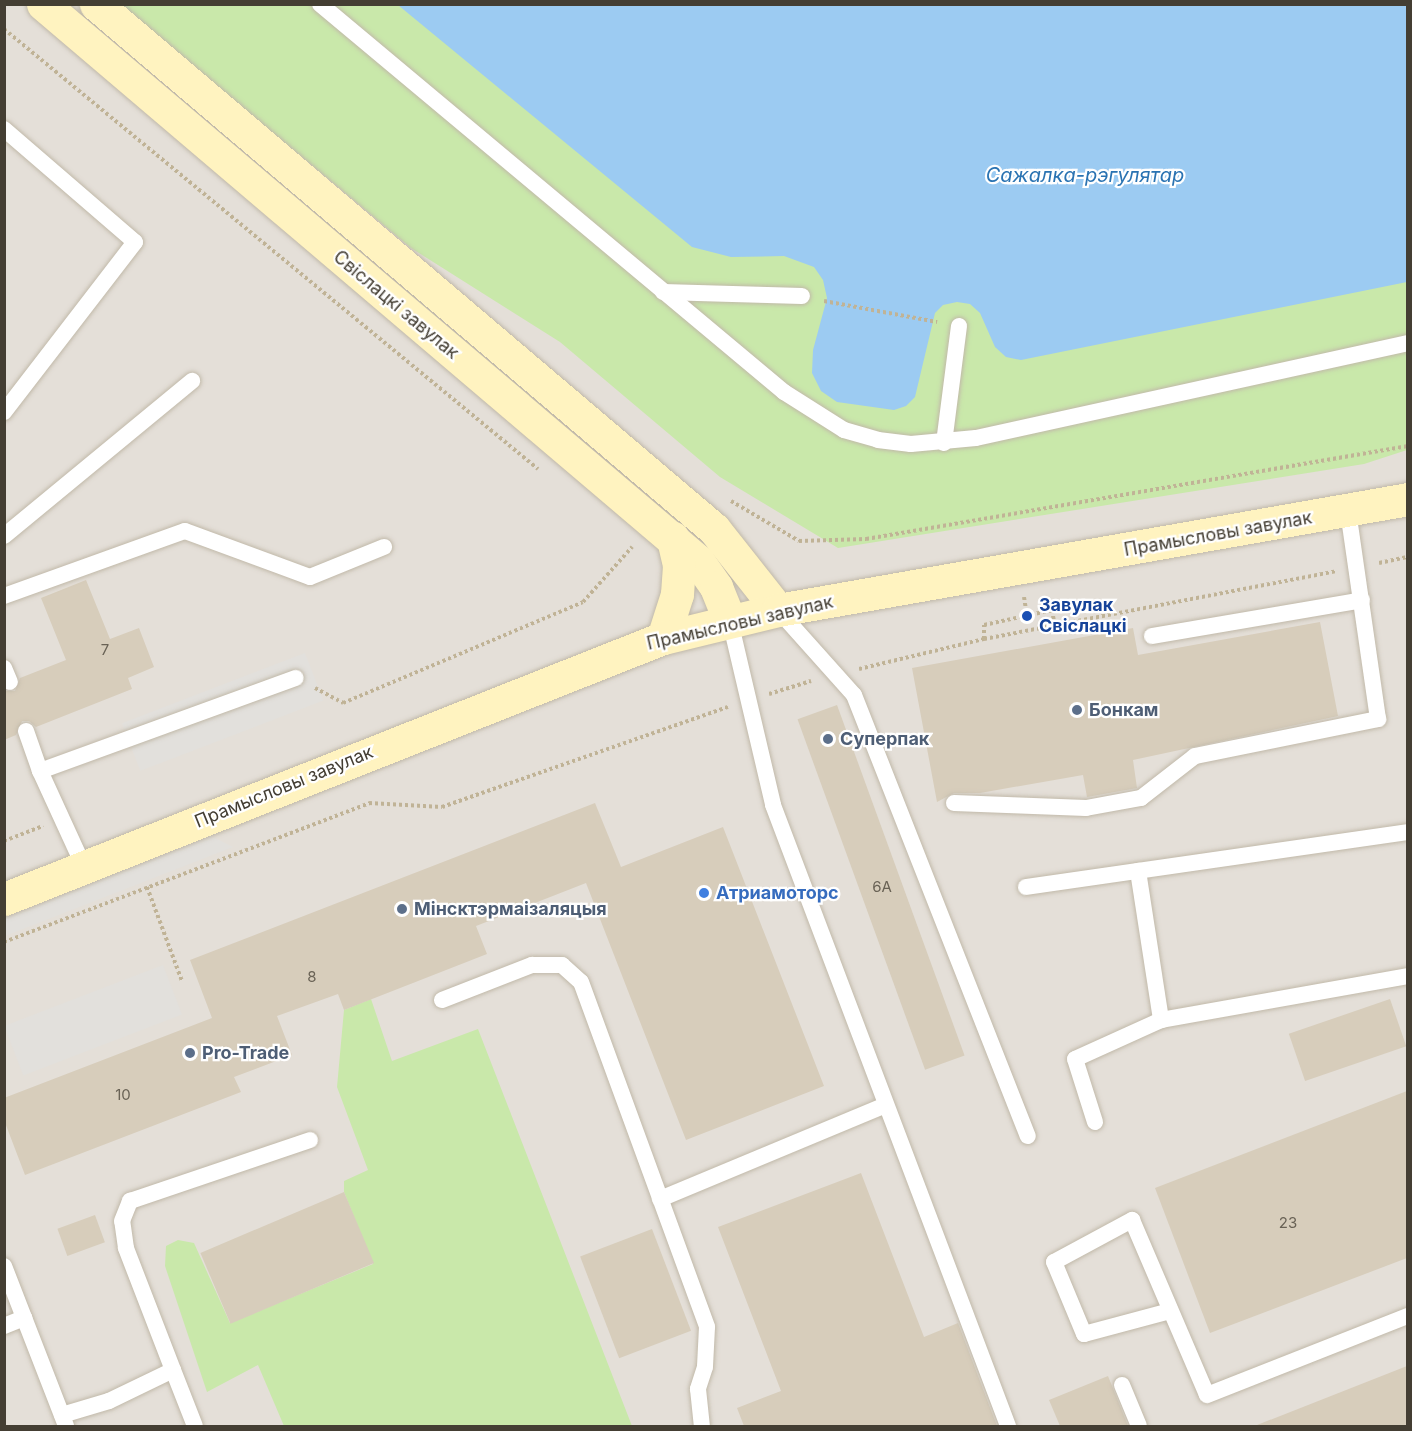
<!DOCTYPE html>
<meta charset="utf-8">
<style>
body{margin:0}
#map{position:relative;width:1412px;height:1431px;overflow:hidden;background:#f2eee3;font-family:Inter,sans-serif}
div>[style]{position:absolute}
.industrial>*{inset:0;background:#e4dfd8;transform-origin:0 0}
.green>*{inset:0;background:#c9e8aa}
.parking>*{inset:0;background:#e2e0dc;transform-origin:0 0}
.water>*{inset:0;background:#9ccbf2}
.building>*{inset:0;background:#d7cdbb;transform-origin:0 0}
.path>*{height:4px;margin-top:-2px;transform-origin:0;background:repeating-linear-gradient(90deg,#c0b396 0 3px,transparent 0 6px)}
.roads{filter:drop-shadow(0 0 2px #c1b9a9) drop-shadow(0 0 2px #c1b9a9)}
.lane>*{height:16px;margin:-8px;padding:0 8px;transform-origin:8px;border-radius:8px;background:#fff}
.secondary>*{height:33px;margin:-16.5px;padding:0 16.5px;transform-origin:16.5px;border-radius:16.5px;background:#fff3c0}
.dots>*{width:16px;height:16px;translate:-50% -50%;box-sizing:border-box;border:3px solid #fff;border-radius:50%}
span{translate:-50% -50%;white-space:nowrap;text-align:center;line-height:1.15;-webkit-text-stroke:4.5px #fff;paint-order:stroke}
.number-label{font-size:15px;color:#696255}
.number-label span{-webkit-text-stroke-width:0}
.street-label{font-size:18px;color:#443e33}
.transit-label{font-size:18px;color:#164399;font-weight:700}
.left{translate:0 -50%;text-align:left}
.service-label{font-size:18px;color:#4e5e75;font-weight:700}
.shop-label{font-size:18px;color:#366cbe;font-weight:700}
.water-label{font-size:20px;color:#2a73b2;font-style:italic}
.frame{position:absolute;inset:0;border:6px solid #443e33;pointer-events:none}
</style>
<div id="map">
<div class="industrial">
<i style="left:5px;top:5px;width:1402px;height:1421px"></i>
</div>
<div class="green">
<i style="clip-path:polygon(120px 5px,1407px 5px,1407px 450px,1364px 464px,838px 548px,720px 477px,560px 342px,411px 248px)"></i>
<i style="clip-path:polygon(371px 999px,392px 1061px,478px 1029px,632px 1426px,284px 1426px,258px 1365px,207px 1392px,165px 1266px,166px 1246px,178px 1240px,194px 1243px,230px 1323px,373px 1264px,344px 1192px,344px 1181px,368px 1170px,337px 1087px,344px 1010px)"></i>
</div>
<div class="parking">
<i style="left:305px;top:653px;width:51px;height:196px;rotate:69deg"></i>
<i style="clip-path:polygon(209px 835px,233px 847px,5px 936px,5px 918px)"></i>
<i style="left:163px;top:965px;width:53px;height:170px;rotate:69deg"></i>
</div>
<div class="water">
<i style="clip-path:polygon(398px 5px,1407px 5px,1407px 282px,1021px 360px,1006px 357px,995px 347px,980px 313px,970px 304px,957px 302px,943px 305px,935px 313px,915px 397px,906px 406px,894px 410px,837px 402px,821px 391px,812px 373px,813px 350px,827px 298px,823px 280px,814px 267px,784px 256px,731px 257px,692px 247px)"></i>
</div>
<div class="building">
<i style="clip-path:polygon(86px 580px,110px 639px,139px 628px,154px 667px,128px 678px,132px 689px,36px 727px,29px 721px,22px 721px,16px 735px,4px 740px,4px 691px,15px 691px,20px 678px,66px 660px,41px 598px)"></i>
<i style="clip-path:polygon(1320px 622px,1338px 716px,1133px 760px,1137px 788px,1087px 797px,1083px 775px,980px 793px,954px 793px,937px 802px,912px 668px,1133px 628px,1138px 655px)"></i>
<i style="left:837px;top:705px;width:373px;height:42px;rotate:70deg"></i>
<i style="clip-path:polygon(595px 803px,621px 867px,723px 827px,824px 1086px,686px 1140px,586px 883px,476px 926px,487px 954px,344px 1010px,338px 994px,277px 1016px,292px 1055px,234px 1077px,241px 1092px,25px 1175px,4px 1120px,4px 1098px,212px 1018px,190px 960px)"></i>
<i style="left:1390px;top:999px;width:50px;height:107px;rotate:71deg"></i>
<i style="clip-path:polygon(1407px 1091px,1407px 1258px,1210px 1333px,1155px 1188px)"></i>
<i style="clip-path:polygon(861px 1173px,924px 1337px,958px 1323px,997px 1426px,744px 1426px,737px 1408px,781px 1391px,718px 1227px)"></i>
<i style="left:344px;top:1192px;width:77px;height:156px;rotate:67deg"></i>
<i style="left:95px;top:1215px;width:29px;height:40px;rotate:70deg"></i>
<i style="left:652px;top:1229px;width:109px;height:77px;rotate:69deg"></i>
<i style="clip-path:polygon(1407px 1366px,1407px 1426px,1258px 1426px,1257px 1425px)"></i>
<i style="clip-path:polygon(1108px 1376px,1128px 1426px,1060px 1426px,1049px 1400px)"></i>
</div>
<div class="path">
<i style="left:4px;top:29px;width:692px;rotate:39.49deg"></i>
<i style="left:824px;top:301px;width:115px;rotate:10.5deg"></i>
<i style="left:731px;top:501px;width:79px;rotate:30.5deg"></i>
<i style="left:799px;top:541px;width:67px;rotate:-1.7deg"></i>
<i style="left:866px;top:539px;width:550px;rotate:-9.74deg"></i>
<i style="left:1379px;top:563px;width:30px;rotate:-12deg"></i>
<i style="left:1024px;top:597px;width:19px;rotate:81deg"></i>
<i style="left:984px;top:639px;width:14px;rotate:-90deg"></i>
<i style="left:984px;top:625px;width:70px;rotate:-12.4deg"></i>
<i style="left:1052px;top:610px;width:17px;rotate:80deg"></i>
<i style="left:859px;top:669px;width:129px;rotate:-13.5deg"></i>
<i style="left:984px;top:639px;width:359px;rotate:-10.9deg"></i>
<i style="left:315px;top:688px;width:32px;rotate:28deg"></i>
<i style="left:343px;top:703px;width:260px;rotate:-22.8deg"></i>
<i style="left:583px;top:602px;width:74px;rotate:-48.3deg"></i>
<i style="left:769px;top:694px;width:44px;rotate:-17.2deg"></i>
<i style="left:4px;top:841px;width:42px;rotate:-21deg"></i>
<i style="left:147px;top:887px;width:100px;rotate:69.6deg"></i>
<i style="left:4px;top:942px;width:391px;rotate:-20.8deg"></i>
<i style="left:369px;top:803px;width:73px;rotate:3.1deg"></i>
<i style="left:442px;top:807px;width:303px;rotate:-19.3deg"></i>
</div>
<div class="roads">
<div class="lane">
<i style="left:320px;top:4px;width:605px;rotate:39.9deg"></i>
<i style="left:784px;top:392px;width:71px;rotate:32.3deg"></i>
<i style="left:844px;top:430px;width:35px;rotate:16deg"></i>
<i style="left:878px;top:440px;width:33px;rotate:7deg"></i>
<i style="left:911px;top:444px;width:65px;rotate:-5.3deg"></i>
<i style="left:976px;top:438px;width:442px;rotate:-12.4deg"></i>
<i style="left:4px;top:129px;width:173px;rotate:40.8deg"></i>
<i style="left:135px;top:242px;width:215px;rotate:127.6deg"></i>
<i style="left:663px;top:292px;width:139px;rotate:1.6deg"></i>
<i style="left:944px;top:443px;width:118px;rotate:-82.7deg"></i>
<i style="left:4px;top:536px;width:244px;rotate:-39.5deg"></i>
<i style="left:4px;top:596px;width:192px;rotate:-19.8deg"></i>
<i style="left:185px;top:531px;width:133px;rotate:20.2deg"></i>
<i style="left:310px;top:577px;width:80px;rotate:-22.1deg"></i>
<i style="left:778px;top:610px;width:114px;rotate:48.2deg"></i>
<i style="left:854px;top:695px;width:474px;rotate:68.5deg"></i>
<i style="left:730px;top:621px;width:189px;rotate:76.8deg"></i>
<i style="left:773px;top:805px;width:664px;rotate:69.27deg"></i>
<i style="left:1152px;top:636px;width:213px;rotate:-9.7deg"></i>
<i style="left:4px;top:668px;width:15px;rotate:67deg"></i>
<i style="left:26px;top:731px;width:42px;rotate:70.7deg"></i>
<i style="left:954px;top:803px;width:132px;rotate:2.2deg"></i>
<i style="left:1086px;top:808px;width:56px;rotate:-10.3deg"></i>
<i style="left:1141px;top:798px;width:68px;rotate:-37.9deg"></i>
<i style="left:1195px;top:756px;width:187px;rotate:-11.4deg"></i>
<i style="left:1378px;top:719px;width:211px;rotate:-98.2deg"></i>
<i style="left:84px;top:867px;width:106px;rotate:-114.6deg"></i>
<i style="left:40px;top:771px;width:272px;rotate:-20deg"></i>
<i style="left:1138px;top:871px;width:151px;rotate:81.2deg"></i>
<i style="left:1161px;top:1020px;width:251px;rotate:-10.1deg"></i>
<i style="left:1026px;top:887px;width:386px;rotate:-8.2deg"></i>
<i style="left:442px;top:1000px;width:97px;rotate:-21.3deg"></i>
<i style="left:532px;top:965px;width:30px"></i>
<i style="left:562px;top:965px;width:25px;rotate:42deg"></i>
<i style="left:581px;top:982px;width:367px;rotate:69.9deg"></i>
<i style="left:707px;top:1327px;width:40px;rotate:92.9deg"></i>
<i style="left:705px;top:1367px;width:23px;rotate:108deg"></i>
<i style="left:698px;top:1389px;width:37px;rotate:84deg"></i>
<i style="left:1095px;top:1122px;width:66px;rotate:-107.6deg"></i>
<i style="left:1075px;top:1059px;width:94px;rotate:-24.4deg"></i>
<i style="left:660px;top:1199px;width:242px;rotate:-22.6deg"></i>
<i style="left:4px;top:1266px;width:172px;rotate:68.8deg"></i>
<i style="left:1170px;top:1311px;width:89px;rotate:165deg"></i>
<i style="left:1084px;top:1334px;width:78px;rotate:-112.6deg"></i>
<i style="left:1054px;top:1262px;width:89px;rotate:-28.3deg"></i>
<i style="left:1132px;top:1220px;width:190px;rotate:66.8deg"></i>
<i style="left:1207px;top:1395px;width:216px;rotate:-21.5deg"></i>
<i style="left:4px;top:1326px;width:22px;rotate:-22deg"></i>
<i style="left:173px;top:1370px;width:60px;rotate:68.6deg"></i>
<i style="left:1122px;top:1385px;width:44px;rotate:67.5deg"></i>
<i style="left:62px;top:1415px;width:49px;rotate:-16.6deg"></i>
<i style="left:109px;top:1401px;width:71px;rotate:-25.8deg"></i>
<i style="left:173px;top:1370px;width:131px;rotate:-111.1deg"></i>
<i style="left:126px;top:1248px;width:27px;rotate:-98deg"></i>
<i style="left:122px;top:1221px;width:22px;rotate:-68deg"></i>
<i style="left:130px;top:1201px;width:190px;rotate:-18.7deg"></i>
</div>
<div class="secondary">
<i style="left:43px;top:4px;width:860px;rotate:40.38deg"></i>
<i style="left:698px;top:561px;width:32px;rotate:55deg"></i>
<i style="left:716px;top:587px;width:37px;rotate:68deg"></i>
<i style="left:96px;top:4px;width:811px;rotate:40.35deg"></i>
<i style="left:714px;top:529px;width:103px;rotate:51.7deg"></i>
<i style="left:663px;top:638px;width:46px;rotate:-72.3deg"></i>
<i style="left:677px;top:594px;width:29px;rotate:-86deg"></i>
<i style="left:679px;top:565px;width:28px;rotate:-103deg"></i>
<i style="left:4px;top:899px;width:709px;rotate:-21.61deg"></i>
<i style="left:663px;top:638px;width:118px;rotate:-13.7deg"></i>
<i style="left:778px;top:610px;width:640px;rotate:-9.99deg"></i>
</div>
</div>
<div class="dots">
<i style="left:1027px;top:616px;background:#1a4fb4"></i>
<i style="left:1077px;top:710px;background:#5c6f8a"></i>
<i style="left:828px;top:739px;background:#5c6f8a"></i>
<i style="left:704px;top:893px;background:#3f7fe0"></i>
<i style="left:402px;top:909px;background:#5c6f8a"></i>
<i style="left:190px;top:1053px;background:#5c6f8a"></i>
</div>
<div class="number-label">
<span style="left:105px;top:650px">7</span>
<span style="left:882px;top:887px">6А</span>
<span style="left:312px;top:977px">8</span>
<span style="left:123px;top:1095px">10</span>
<span style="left:1288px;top:1223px">23</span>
</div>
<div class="street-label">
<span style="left:396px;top:305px;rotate:40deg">Свіслацкі завулак</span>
<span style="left:1218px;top:534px;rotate:-10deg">Прамысловы завулак</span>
<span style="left:740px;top:623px;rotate:-13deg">Прамысловы завулак</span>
<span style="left:284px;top:787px;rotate:-22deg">Прамысловы завулак</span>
</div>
<div class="transit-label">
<span class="left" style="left:1039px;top:616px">Завулак<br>Свіслацкі</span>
</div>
<div class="service-label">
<span class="left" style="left:1089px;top:710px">Бонкам</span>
<span class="left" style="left:840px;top:739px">Суперпак</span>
<span class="left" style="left:414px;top:909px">Мінсктэрмаізаляцыя</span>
<span class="left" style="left:202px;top:1053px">Pro-Trade</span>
</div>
<div class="shop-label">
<span class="left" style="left:716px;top:893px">Атриамоторс</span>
</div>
<div class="water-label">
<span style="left:1085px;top:175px">Сажалка-рэгулятар</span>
</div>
<div class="frame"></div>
</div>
